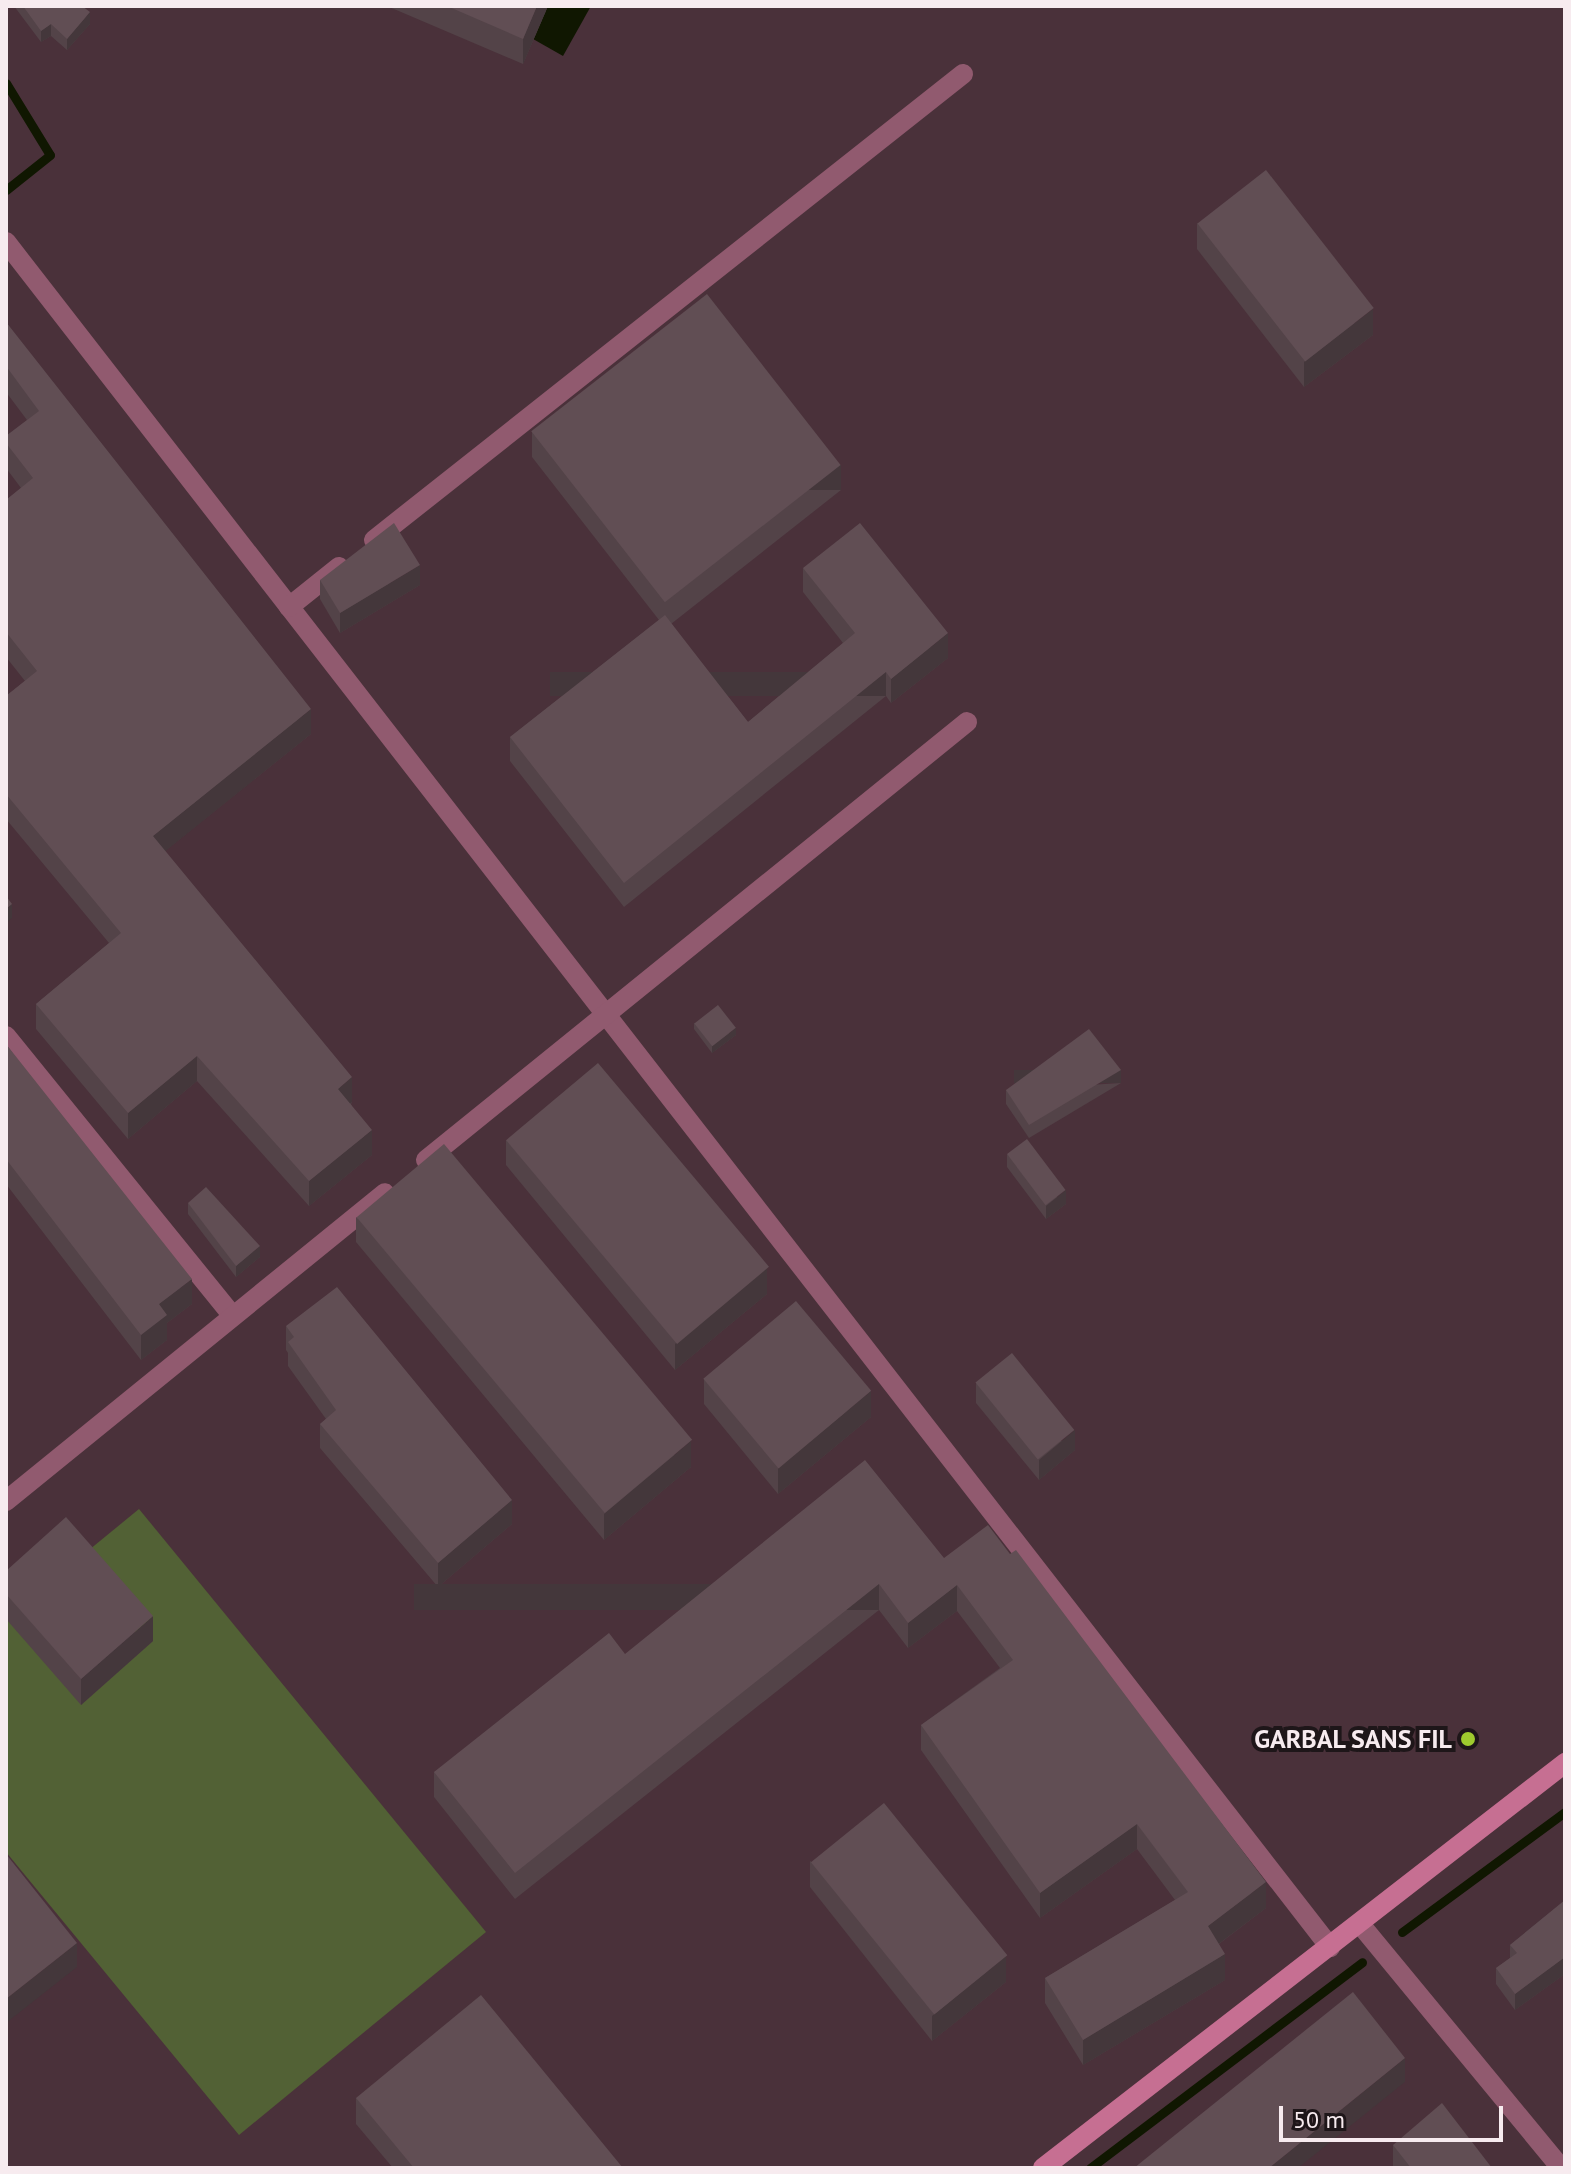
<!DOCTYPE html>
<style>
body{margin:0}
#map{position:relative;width:1571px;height:2174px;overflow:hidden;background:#3c2b31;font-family:"PT Sans",sans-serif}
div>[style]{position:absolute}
.built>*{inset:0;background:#4a313a;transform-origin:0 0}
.green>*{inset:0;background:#526135}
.water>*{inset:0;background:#101701}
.stream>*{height:9px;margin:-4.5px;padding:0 4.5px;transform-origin:4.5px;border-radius:4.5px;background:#101701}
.street>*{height:20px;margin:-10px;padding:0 10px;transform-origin:10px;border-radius:10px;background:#915a6f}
.secondary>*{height:20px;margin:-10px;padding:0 10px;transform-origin:10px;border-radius:10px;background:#c66f92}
.wall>*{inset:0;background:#534348}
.shaded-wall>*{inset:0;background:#44373b;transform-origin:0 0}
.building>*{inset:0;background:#614e54;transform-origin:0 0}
.dots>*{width:22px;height:22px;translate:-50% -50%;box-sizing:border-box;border:4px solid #1e1619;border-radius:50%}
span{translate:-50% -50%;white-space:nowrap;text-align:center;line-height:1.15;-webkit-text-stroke:8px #1e1619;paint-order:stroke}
.poi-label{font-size:26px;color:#f7ebef;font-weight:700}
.right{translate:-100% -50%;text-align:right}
.frame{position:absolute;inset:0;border:8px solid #f7ebef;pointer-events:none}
.scale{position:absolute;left:1279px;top:2106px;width:224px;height:36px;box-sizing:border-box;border:4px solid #f7ebef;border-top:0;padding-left:10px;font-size:24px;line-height:28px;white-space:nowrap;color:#f7ebef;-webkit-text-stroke:6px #1e1619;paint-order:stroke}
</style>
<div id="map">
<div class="built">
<i style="left:6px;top:6px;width:1559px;height:2162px"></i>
</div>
<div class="green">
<i style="clip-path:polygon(139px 1509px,486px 1932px,239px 2135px,6px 1852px,6px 1618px)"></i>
</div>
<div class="water">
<i style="clip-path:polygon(475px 6px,591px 6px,563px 56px)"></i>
</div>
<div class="stream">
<i style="left:6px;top:83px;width:84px;rotate:58.6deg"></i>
<i style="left:50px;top:155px;width:56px;rotate:141.5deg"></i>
<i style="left:1402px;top:1932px;width:202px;rotate:-36.4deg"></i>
<i style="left:1090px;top:2168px;width:341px;rotate:-37.1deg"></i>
</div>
<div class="street">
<i style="left:6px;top:242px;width:2159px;rotate:52.17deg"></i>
<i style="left:374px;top:540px;width:751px;rotate:-38.35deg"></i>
<i style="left:289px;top:607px;width:64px;rotate:-38.7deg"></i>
<i style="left:6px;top:1036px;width:360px;rotate:51deg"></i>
<i style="left:426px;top:1160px;width:696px;rotate:-38.99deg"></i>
<i style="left:6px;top:1501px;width:488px;rotate:-39.1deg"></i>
<i style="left:1360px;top:1924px;width:316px;rotate:50.5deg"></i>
</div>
<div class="secondary">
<i style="left:1043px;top:2168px;width:661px;rotate:-37.81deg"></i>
</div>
<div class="wall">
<i style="clip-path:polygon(14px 6px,82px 6px,90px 24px,67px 50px,51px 36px,41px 42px)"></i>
<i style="clip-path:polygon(387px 6px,548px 6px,523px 64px)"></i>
<i style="clip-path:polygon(1197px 223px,1373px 335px,1304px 387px,1197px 249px)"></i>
<i style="clip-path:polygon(6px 322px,311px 734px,165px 851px,352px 1102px,351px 1104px,372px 1155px,309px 1206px,197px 1081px,128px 1139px,36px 1029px,36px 1004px,109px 943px,6px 819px,6px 696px,25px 681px,6px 657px,6px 500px,21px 488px,6px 468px,6px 436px,27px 420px,6px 392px)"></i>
<i style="clip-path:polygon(532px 432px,841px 490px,671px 624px,748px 722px,843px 643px,803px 592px,803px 568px,948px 658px,891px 703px,886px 696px,624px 907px,510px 761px,510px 737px,659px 620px,532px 457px)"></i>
<i style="clip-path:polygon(320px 580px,420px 585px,340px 633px,320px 599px)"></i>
<i style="clip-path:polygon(694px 1023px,736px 1035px,712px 1053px,694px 1029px)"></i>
<i style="clip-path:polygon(6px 1044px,192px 1304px,167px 1323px,167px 1340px,141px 1360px,6px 1184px)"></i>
<i style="clip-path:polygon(1121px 1083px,1029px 1138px,1006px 1104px,1006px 1090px)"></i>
<i style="clip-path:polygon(506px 1140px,767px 1294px,675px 1370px,506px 1165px)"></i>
<i style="clip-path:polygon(1007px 1154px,1066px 1204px,1046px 1219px,1007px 1167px)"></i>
<i style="clip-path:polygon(188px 1203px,260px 1257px,236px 1277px,188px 1214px)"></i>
<i style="clip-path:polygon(356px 1217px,691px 1467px,604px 1540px,356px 1242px)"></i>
<i style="clip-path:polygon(286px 1326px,512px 1524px,438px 1587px,320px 1448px,320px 1424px,326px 1419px,288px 1366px,288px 1353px,286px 1350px)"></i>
<i style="clip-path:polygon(704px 1379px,871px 1417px,778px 1494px,704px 1404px)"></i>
<i style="clip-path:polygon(976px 1383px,1075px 1450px,1039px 1480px,976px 1403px)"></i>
<i style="clip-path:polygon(944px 1558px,1266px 1908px,1219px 1944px,1225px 1980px,1083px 2065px,1045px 2003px,1045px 1978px,1175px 1900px,1137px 1849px,1040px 1918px,921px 1750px,921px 1725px,1000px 1668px,957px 1611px,908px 1648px,879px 1610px,515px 1899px,434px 1797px,434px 1772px,625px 1654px)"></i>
<i style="clip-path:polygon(6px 1571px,153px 1641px,81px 1705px,6px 1619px)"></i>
<i style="clip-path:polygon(810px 1861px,1006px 1982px,932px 2041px,810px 1887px)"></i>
<i style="clip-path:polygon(1565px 1900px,1565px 1974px,1515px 2010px,1496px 1984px,1496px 1968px,1510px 1958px,1510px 1945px)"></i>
<i style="clip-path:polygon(356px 2098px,623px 2168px,393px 2168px,356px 2124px)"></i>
<i style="clip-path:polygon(1393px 2145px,1492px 2168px,1393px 2168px)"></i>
</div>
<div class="shaded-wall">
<i style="clip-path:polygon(537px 6px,548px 6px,523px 64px,523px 39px)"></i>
<i style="clip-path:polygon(90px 12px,90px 24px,67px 50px,67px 39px)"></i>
<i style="clip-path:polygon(51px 24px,51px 36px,41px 42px,41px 31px)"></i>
<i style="clip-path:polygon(1373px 309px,1373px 335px,1304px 387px,1304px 362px)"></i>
<i style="left:841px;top:465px;width:25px;height:223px;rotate:90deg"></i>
<i style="clip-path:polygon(420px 565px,420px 585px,340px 633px,340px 613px)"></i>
<i style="clip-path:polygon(948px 633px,948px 658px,891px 703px,891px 679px)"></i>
<i style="left:886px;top:672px;width:24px;height:336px;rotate:90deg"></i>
<i style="clip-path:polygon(311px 709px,311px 734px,153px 861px,153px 836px)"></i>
<i style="clip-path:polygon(12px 904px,12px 918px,6px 923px,6px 909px)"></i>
<i style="clip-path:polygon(736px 1028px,736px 1035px,712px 1053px,712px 1046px)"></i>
<i style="clip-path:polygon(197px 1056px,197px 1081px,128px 1139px,128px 1113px)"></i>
<i style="left:1121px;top:1070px;width:13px;height:107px;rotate:90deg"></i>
<i style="clip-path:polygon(352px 1077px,352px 1102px,338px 1114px,338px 1089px)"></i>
<i style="clip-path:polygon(372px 1130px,372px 1155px,309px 1206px,309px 1181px)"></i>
<i style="clip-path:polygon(1066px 1190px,1066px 1204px,1046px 1219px,1046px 1206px)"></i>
<i style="clip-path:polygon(260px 1246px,260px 1257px,236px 1277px,236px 1266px)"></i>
<i style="clip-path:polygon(767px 1268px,767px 1294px,675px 1370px,675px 1344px)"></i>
<i style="clip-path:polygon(192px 1279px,192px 1304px,167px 1323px,167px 1340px,141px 1360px,141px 1335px,159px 1304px)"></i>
<i style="clip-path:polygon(871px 1391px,871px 1417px,778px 1494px,778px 1468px)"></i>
<i style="clip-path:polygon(1075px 1430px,1075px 1450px,1039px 1480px,1039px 1460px)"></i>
<i style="clip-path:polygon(691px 1441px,691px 1467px,604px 1540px,604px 1514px)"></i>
<i style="clip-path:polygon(512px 1500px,512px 1524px,438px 1587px,438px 1563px)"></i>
<i style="left:879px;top:1584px;width:26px;height:465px;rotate:90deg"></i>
<i style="clip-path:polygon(957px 1585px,957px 1611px,908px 1648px,908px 1623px)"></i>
<i style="clip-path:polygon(153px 1616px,153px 1641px,81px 1705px,81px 1679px)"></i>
<i style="clip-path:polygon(1137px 1824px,1137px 1849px,1040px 1918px,1040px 1893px)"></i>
<i style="clip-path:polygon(1266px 1882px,1266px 1908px,1208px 1952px,1208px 1926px)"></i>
<i style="clip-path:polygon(77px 1943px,77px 1967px,6px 2023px,6px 1999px)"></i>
<i style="clip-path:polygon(1225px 1954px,1225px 1980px,1083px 2065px,1083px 2040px)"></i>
<i style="clip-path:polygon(1006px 1956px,1006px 1982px,932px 2041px,932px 2016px)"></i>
<i style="clip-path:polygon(1565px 1957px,1565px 1974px,1515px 2010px,1515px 1994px)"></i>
<i style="clip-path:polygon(1405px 2058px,1405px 2082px,1298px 2168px,1269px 2168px)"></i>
</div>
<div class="building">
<i style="clip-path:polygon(23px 6px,82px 6px,90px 12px,67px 39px,51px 24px,41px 31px)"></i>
<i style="clip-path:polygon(447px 6px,537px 6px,523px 39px)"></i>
<i style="left:1266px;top:170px;width:175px;height:87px;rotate:52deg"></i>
<i style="left:707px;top:294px;width:217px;height:223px;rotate:52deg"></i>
<i style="clip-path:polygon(6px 322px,311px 709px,153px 836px,352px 1077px,338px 1089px,372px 1130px,309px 1181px,197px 1056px,128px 1113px,36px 1004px,121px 933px,6px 794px,6px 696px,37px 671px,6px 632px,6px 500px,33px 478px,6px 443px,6px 436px,39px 411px,6px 366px)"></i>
<i style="clip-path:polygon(394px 523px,420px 565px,340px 613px,320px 580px)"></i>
<i style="clip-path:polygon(860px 523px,948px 633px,891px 679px,886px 672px,624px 883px,510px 737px,665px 615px,748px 722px,855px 633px,803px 568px)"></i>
<i style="clip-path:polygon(6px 896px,12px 904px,6px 909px)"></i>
<i style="left:718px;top:1005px;width:29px;height:30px;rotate:52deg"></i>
<i style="clip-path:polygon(1089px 1029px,1121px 1070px,1029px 1125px,1006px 1090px)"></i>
<i style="clip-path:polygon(6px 1044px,192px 1279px,159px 1304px,167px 1315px,141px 1335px,6px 1159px)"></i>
<i style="left:598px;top:1063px;width:266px;height:120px;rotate:50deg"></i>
<i style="left:1027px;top:1139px;width:64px;height:25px;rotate:53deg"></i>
<i style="left:444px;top:1144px;width:386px;height:114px;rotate:50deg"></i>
<i style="clip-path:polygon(206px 1187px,260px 1246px,236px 1266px,188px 1203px)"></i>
<i style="clip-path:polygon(337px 1287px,512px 1500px,438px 1563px,320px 1424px,336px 1410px,288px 1342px,294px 1337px,286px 1326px)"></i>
<i style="left:796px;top:1301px;width:117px;height:121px;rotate:50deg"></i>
<i style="left:1012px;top:1353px;width:99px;height:47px;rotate:51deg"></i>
<i style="clip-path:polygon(865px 1460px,944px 1558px,988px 1525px,1010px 1554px,1016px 1550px,1266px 1882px,1208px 1926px,1225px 1954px,1083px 2040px,1045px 1978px,1188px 1892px,1137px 1824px,1040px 1893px,921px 1725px,1013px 1660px,957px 1585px,908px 1623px,879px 1584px,515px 1873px,434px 1772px,609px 1633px,625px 1654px)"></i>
<i style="clip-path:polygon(66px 1517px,153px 1616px,81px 1679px,6px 1594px,6px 1571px)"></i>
<i style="left:884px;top:1803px;width:196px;height:94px;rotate:51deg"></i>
<i style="clip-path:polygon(6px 1854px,77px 1943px,6px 1999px)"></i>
<i style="clip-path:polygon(1565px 1900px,1565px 1957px,1515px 1994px,1496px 1968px,1517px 1953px,1510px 1945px)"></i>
<i style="clip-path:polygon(1353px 1992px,1405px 2058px,1269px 2168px,1134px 2168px)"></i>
<i style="clip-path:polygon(481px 1995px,623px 2168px,414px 2168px,356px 2098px)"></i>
<i style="clip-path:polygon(1442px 2103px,1492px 2168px,1411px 2168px,1393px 2145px)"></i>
</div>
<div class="dots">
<i style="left:1468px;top:1739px;background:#9eca2e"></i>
</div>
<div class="poi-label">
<span class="right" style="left:1452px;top:1739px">GARBAL SANS FIL</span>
</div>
<div class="frame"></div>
<div class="scale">50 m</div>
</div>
